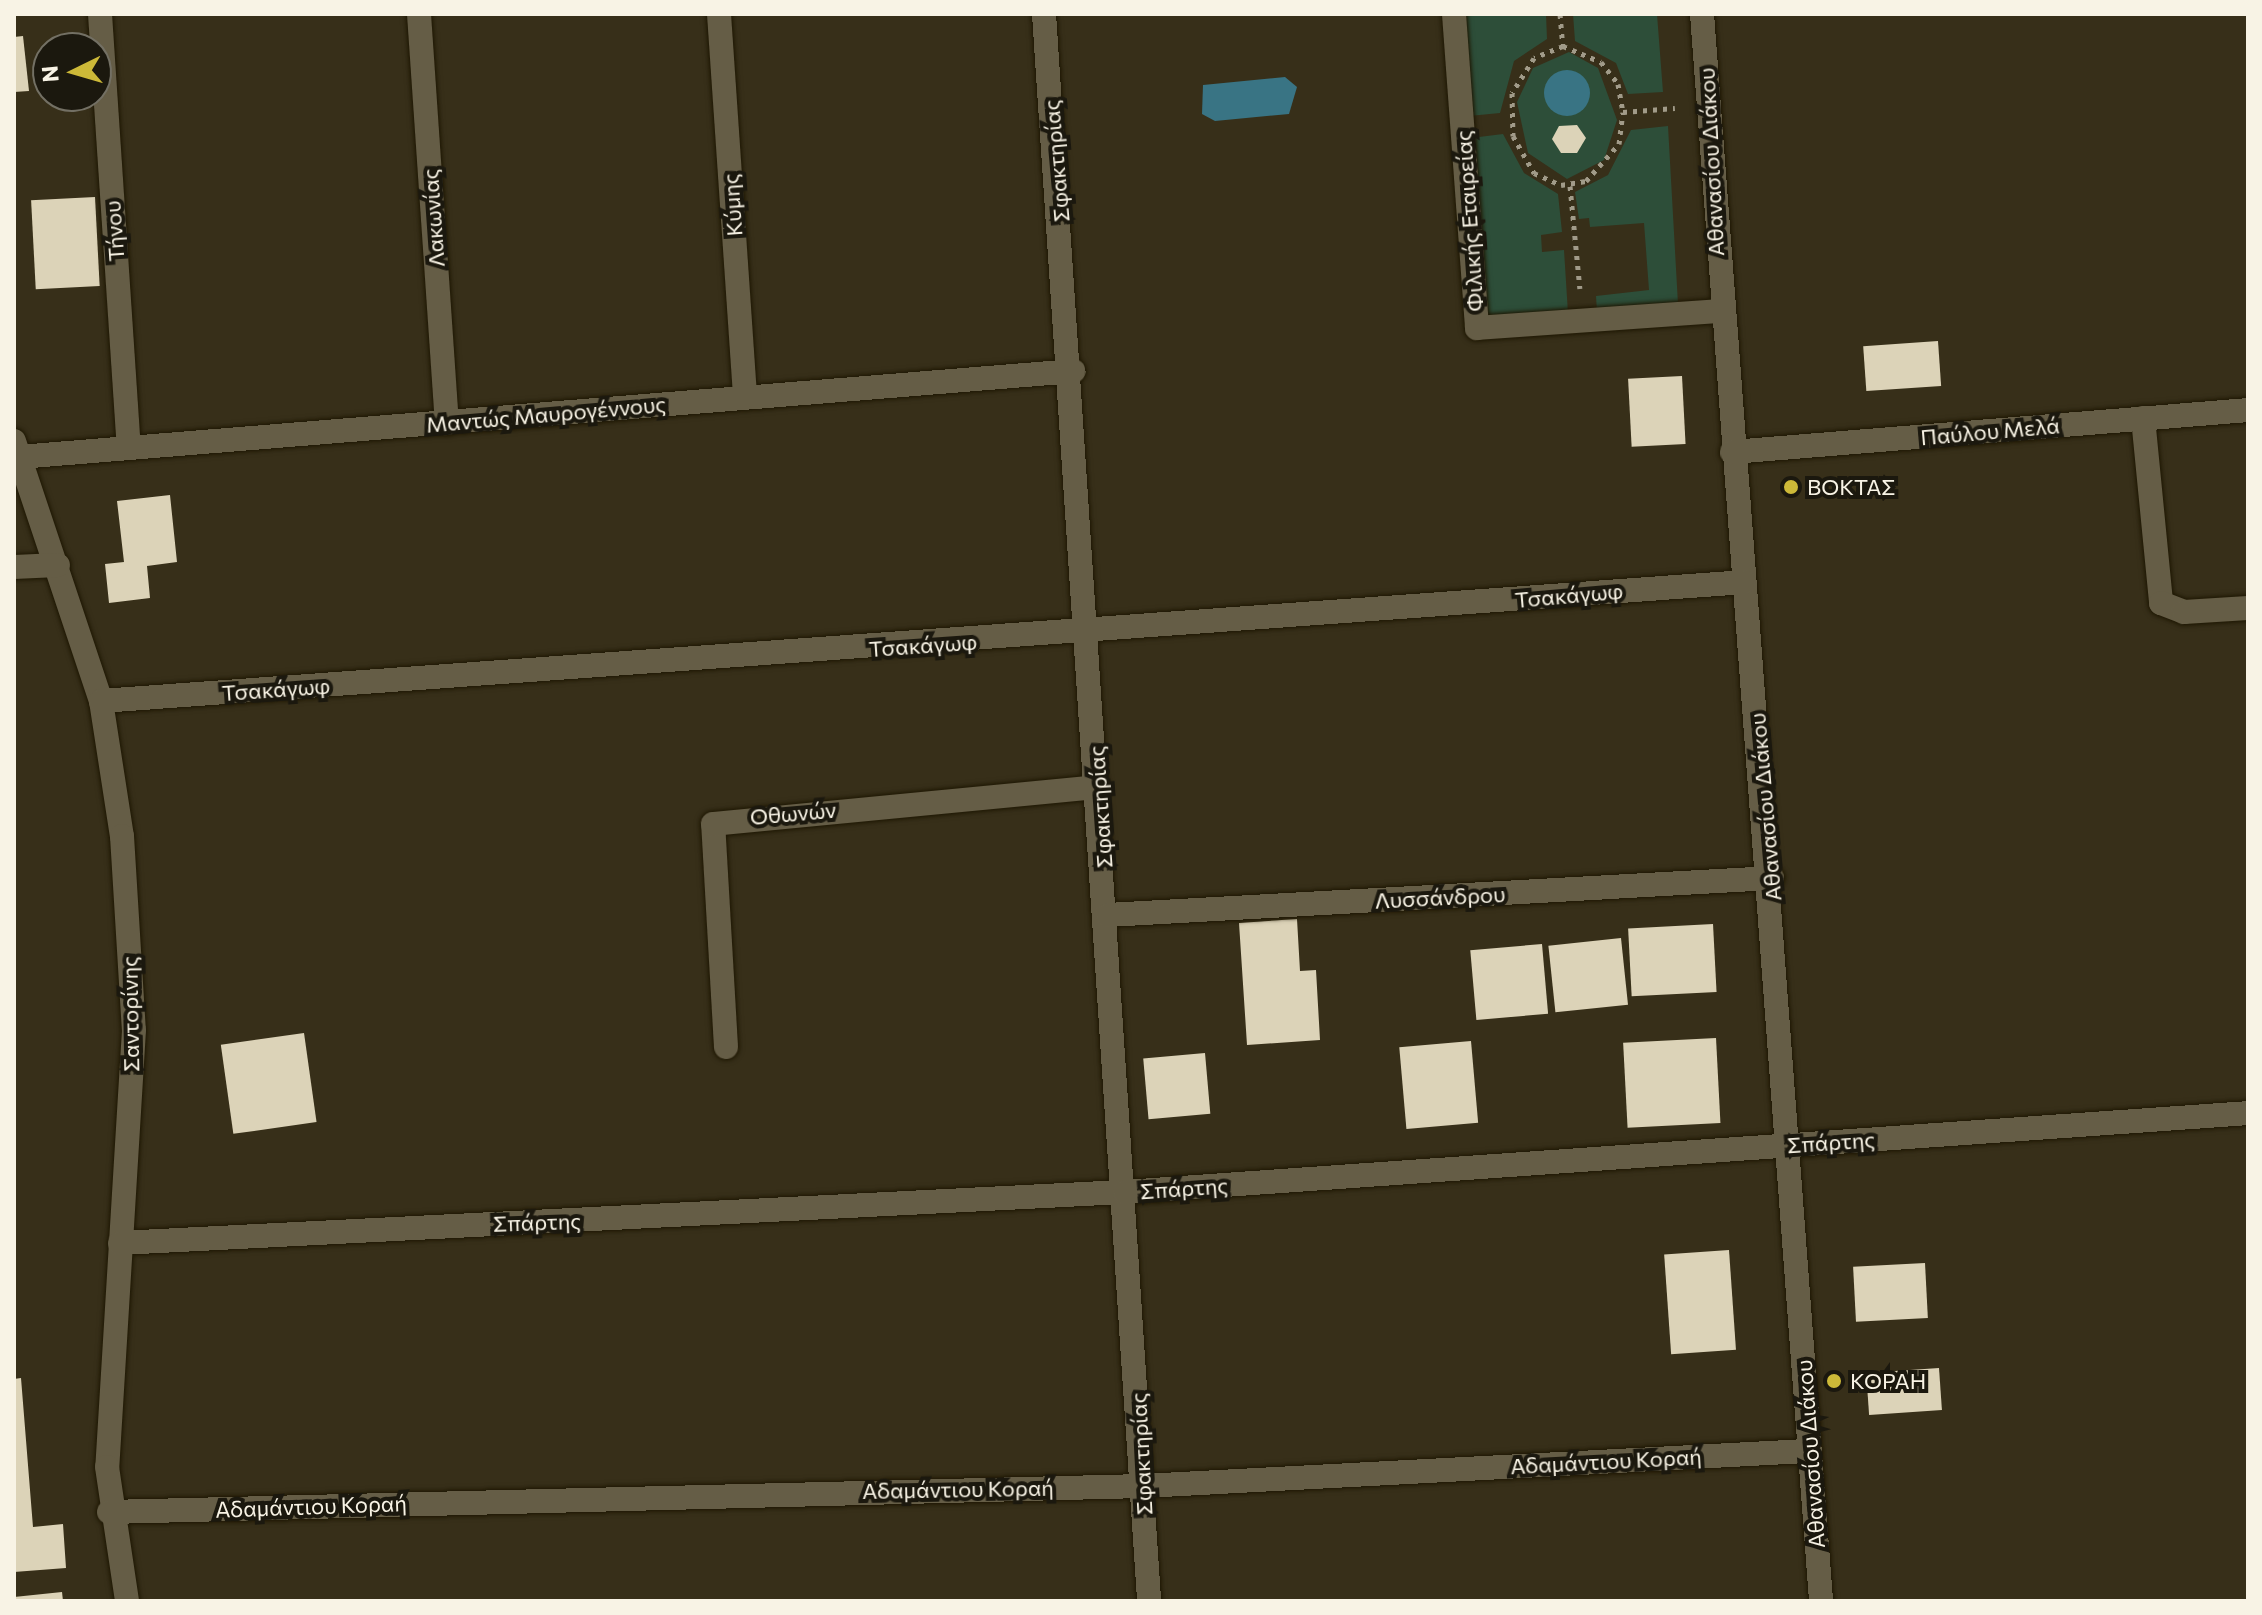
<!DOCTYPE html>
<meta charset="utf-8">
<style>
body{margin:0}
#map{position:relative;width:2262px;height:1615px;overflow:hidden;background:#372f19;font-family:Commissioner,sans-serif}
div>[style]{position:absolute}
.green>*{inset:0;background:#2d4e39}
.water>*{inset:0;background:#397484}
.round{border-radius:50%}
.building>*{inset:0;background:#dcd3b8;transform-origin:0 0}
.path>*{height:5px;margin-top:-2.5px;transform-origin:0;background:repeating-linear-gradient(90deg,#a19b89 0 4px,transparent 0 10px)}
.roads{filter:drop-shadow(0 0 2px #1e1703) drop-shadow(0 0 2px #1e1703)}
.minor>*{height:24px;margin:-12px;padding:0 12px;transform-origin:12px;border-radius:12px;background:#655d46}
.dots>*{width:22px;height:22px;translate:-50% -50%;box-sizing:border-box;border:4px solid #1b180e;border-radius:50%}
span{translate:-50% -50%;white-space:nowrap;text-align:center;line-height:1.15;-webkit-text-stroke:8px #1b180e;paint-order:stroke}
.street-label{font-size:22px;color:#f8f3e5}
.poi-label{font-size:22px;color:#f8f3e5}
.left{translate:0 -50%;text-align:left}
.frame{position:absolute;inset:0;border:16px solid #f8f3e5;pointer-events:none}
.north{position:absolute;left:32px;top:32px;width:80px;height:80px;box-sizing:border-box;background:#1b180e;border:2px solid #737064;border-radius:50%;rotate:265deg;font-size:22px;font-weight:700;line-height:32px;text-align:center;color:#f8f3e5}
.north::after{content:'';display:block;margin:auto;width:28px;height:36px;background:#cdb938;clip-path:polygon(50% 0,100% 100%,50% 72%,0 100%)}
</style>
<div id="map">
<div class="green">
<i style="clip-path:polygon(1461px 14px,1546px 14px,1547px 39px,1514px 61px,1500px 113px,1469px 116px)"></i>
<i style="clip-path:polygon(1573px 14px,1657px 14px,1663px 92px,1628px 94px,1616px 63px,1575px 41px)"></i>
<i style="clip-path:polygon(1569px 52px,1598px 68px,1617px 120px,1604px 160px,1567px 179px,1528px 153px,1517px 102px,1533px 68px)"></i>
<i style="clip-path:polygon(1668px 126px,1678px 304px,1597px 312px,1596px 296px,1649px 290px,1644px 223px,1590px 227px,1589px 218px,1579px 219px,1575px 192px,1608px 175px,1631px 130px)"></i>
<i style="clip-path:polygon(1503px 134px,1524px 173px,1558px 194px,1562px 232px,1541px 235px,1542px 252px,1564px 250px,1568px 313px,1484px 321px,1471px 138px)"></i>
</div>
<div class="water">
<i class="round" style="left:1544px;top:70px;width:46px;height:46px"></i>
<i style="clip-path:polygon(1285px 77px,1297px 87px,1289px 114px,1215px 121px,1202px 114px,1203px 85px)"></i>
</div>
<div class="building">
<i style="clip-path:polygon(23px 36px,29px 91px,14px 92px,14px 37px)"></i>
<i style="clip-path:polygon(1577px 125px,1586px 138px,1577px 153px,1561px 153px,1552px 139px,1559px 126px)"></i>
<i style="left:95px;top:197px;width:89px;height:64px;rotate:87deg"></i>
<i style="left:1938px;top:341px;width:45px;height:75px;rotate:86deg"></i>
<i style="left:1682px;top:376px;width:68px;height:54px;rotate:87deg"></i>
<i style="clip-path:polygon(170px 495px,177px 562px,147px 566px,150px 598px,109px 603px,105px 564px,124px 562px,117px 501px)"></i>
<i style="clip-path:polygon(1297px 919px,1300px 971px,1316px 970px,1320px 1040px,1247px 1045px,1239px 923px)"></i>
<i style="left:1713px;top:924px;width:68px;height:85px;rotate:87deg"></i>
<i style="left:1621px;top:938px;width:67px;height:73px;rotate:84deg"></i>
<i style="left:1542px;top:944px;width:70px;height:72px;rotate:85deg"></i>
<i style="left:304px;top:1033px;width:90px;height:84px;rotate:82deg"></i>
<i style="left:1716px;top:1038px;width:85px;height:93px;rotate:87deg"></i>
<i style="left:1471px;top:1041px;width:82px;height:72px;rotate:85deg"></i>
<i style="left:1205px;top:1053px;width:61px;height:62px;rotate:85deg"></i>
<i style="left:1729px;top:1250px;width:100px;height:65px;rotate:86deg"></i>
<i style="left:1925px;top:1263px;width:55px;height:72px;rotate:87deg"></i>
<i style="left:1939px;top:1368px;width:42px;height:73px;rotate:86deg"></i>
<i style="clip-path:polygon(21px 1378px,33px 1527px,63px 1524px,66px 1568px,14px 1572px,14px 1379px)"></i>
<i style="clip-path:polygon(62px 1592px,63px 1601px,14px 1601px,14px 1597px)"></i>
</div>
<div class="path">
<i style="left:1560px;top:14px;width:32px;rotate:85deg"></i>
<i style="left:1563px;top:46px;width:31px;rotate:158deg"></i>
<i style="left:1534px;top:58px;width:41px;rotate:122.2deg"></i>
<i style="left:1512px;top:93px;width:43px;rotate:88.7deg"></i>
<i style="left:1513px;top:136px;width:43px;rotate:60.4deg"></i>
<i style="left:1534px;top:173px;width:30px;rotate:24deg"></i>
<i style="left:1561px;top:185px;width:25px;rotate:-9deg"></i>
<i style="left:1586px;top:181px;width:50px;rotate:-48.3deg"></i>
<i style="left:1619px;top:144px;width:32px;rotate:-83deg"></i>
<i style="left:1623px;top:112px;width:52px;rotate:-4.4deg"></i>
<i style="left:1563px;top:46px;width:41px;rotate:22.8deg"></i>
<i style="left:1601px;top:62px;width:28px;rotate:52deg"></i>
<i style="left:1618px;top:84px;width:28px;rotate:80deg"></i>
<i style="left:1570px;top:186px;width:103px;rotate:84.5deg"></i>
</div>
<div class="roads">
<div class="minor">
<i style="left:100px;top:14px;width:434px;rotate:86.2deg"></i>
<i style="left:419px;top:14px;width:410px;rotate:86.1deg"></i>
<i style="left:719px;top:14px;width:383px;rotate:86.1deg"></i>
<i style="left:1044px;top:14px;width:1590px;rotate:86.21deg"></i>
<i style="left:1454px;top:14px;width:315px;rotate:85.8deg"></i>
<i style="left:1477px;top:328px;width:244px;rotate:-4deg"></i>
<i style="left:1702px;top:14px;width:1591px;rotate:85.71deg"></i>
<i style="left:2143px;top:418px;width:186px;rotate:84.4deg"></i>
<i style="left:2161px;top:603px;width:25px;rotate:21deg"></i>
<i style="left:2184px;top:612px;width:64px;rotate:-3.6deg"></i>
<i style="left:14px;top:441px;width:274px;rotate:71.5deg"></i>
<i style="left:101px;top:701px;width:137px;rotate:81.2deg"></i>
<i style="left:122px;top:836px;width:194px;rotate:86.5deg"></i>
<i style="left:134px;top:1030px;width:438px;rotate:93.5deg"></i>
<i style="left:107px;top:1467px;width:135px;rotate:81.5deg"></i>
<i style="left:1732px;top:452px;width:518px;rotate:-4.65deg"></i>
<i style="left:19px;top:457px;width:1058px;rotate:-4.66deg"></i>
<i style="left:14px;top:567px;width:44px;rotate:-2.6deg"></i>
<i style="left:101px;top:701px;width:1647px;rotate:-4.14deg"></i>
<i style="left:1108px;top:915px;width:665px;rotate:-3.19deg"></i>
<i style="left:726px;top:1047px;width:223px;rotate:-93.3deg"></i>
<i style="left:713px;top:824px;width:386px;rotate:-5.5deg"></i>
<i style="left:120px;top:1243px;width:1006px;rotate:-2.91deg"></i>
<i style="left:1125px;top:1192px;width:1126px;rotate:-4.02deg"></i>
<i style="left:109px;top:1512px;width:1034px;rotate:-1.44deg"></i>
<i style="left:1143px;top:1486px;width:665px;rotate:-3.02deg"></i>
</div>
</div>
<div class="dots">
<i style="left:1791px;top:487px;background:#cdb938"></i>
<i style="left:1834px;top:1381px;background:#cdb938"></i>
</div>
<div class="street-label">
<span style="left:1056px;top:161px;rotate:-95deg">Σφακτηρίας</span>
<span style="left:1711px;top:162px;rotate:-93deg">Αθανασίου Διάκου</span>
<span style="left:732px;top:205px;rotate:-94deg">Κύμης</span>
<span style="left:433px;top:218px;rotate:-94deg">Λακωνίας</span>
<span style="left:1469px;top:221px;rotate:-94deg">Φιλικής Εταιρείας</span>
<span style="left:114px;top:231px;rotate:-94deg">Τήνου</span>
<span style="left:546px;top:414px;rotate:-5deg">Μαντώς Μαυρογέννους</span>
<span style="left:1990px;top:431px;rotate:-5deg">Παύλου Μελά</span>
<span style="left:1569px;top:595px;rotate:-5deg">Τσακάγωφ</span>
<span style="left:923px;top:645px;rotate:-4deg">Τσακάγωφ</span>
<span style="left:276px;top:689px;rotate:-4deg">Τσακάγωφ</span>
<span style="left:1100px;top:807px;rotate:-94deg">Σφακτηρίας</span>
<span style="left:1765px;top:807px;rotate:-95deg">Αθανασίου Διάκου</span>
<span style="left:793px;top:813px;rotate:-5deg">Οθωνών</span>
<span style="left:1440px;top:897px;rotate:-3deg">Λυσσάνδρου</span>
<span style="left:130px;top:1014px;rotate:-91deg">Σαντορίνης</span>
<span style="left:1831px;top:1142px;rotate:-4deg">Σπάρτης</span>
<span style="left:1184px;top:1188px;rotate:-4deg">Σπάρτης</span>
<span style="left:537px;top:1222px;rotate:-2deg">Σπάρτης</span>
<span style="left:1141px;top:1454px;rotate:-93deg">Σφακτηρίας</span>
<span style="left:1810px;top:1454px;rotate:-94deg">Αθανασίου Διάκου</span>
<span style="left:1606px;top:1461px;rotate:-3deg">Αδαμάντιου Κοραή</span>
<span style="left:958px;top:1489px;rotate:-1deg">Αδαμάντιου Κοραή</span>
<span style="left:311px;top:1506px;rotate:-2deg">Αδαμάντιου Κοραή</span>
</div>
<div class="poi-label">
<span class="left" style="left:1807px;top:487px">ΒΟΚΤΑΣ</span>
<span class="left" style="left:1850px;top:1381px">ΚΟΡΑΗ</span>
</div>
<div class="frame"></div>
<div class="north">N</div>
</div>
